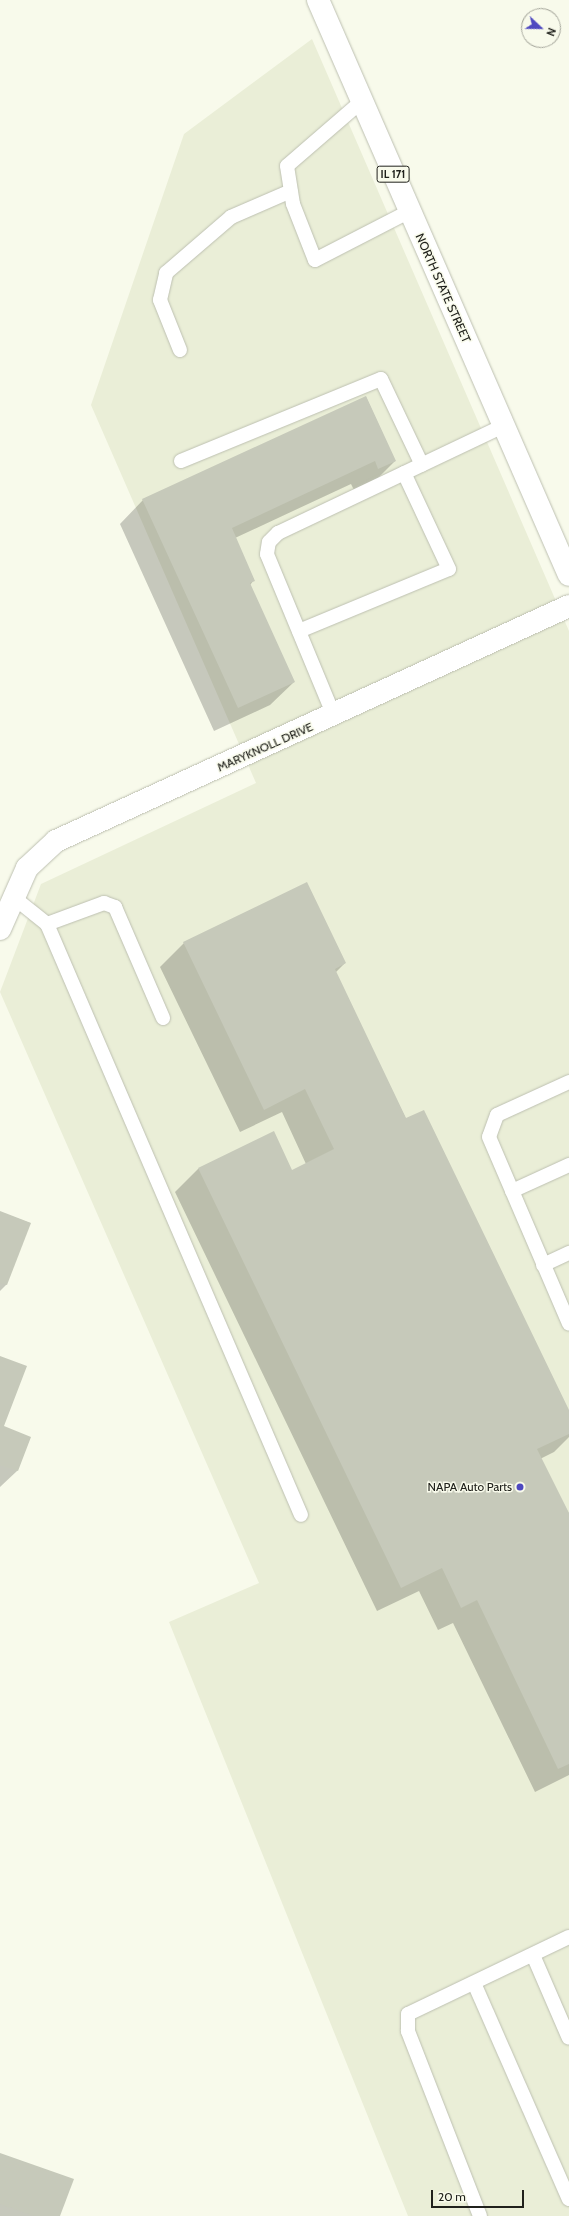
<!DOCTYPE html>
<style>
body{margin:0}
#map{position:relative;width:569px;height:2216px;overflow:hidden;background:#f8faeb;font-family:Cabin,sans-serif}
div>[style]{position:absolute}
.built>*{inset:0;background:#eaeed7}
.shadow>*{inset:0;background:#0003}
.building>*{inset:0;background:#c6c9ba}
.roads{filter:drop-shadow(0 0 1px #bdc0b1) drop-shadow(0 0 1px #bdc0b1)}
.lane>*{height:14px;margin:-7px;padding:0 7px;transform-origin:7px;border-radius:7px;background:#fff}
.street>*{height:22px;margin:-11px;padding:0 11px;transform-origin:11px;border-radius:11px;background:#fff}
.primary>*{height:22px;margin:-11px;padding:0 11px;transform-origin:11px;border-radius:11px;background:#fff}
.dots>*{width:11px;height:11px;translate:-50% -50%;box-sizing:border-box;border:2px solid #f8faeb;border-radius:50%}
span{translate:-50% -50%;white-space:nowrap;text-align:center;line-height:1.15;-webkit-text-stroke:3px #f8faeb;paint-order:stroke}
.shield-label span{padding:1px 3px;background:#f8faeb;border:1px solid;border-radius:3px;-webkit-text-stroke-width:0}
.shield-label{font-size:11px;color:#20211c;font-weight:700}
.street-label{font-size:12px;color:#20211c}
.poi-label{font-size:12px;color:#20211c}
.right{translate:-100% -50%;text-align:right}
.north{position:absolute;left:521px;top:8px;width:40px;height:40px;box-sizing:border-box;background:#f8faeb;border:1px solid #a2a398;border-radius:50%;rotate:112deg;font-size:11px;font-weight:700;line-height:16px;text-align:center;color:#20211c}
.north::after{content:'';display:block;margin:auto;width:14px;height:18px;background:#4f49c0;clip-path:polygon(50% 0,100% 100%,50% 72%,0 100%)}
.scale{position:absolute;left:431px;top:2190px;width:93px;height:18px;box-sizing:border-box;border:2px solid #20211c;border-top:0;padding-left:5px;font-size:12px;line-height:14px;white-space:nowrap;color:#20211c;-webkit-text-stroke:3px #f8faeb;paint-order:stroke}
</style>
<div id="map">
<div class="built">
<i style="clip-path:polygon(312px 39px,569px 631px,569px 2216px,408px 2216px,169px 1622px,259px 1583px,0 992px,41px 884px,256px 783px,91px 405px,184px 134px)"></i>
</div>
<div class="shadow">
<i style="clip-path:polygon(366px 397px,395px 461px,372px 484px,355px 492px,351px 484px,235px 538px,254px 580px,250px 585px,294px 682px,270px 705px,214px 731px,120px 524px,143px 500px)"></i>
<i style="clip-path:polygon(184px 943px,345px 963px,335px 973px,406px 1119px,569px 1413px,569px 1437px,554px 1452px,540px 1459px,569px 1514px,569px 1775px,535px 1792px,453px 1623px,438px 1630px,419px 1591px,377px 1611px,175px 1192px,198px 1169px,292px 1171px,306px 1164px,282px 1112px,240px 1132px,160px 967px)"></i>
<i style="clip-path:polygon(0 1212px,30px 1223px,6px 1285px,0 1291px)"></i>
<i style="clip-path:polygon(0 1357px,3px 1427px,30px 1438px,17px 1471px,0 1487px)"></i>
<i style="clip-path:polygon(0 2154px,59px 2216px,0 2216px)"></i>
</div>
<div class="building">
<i style="clip-path:polygon(366px 396px,396px 461px,378px 469px,375px 461px,232px 528px,255px 581px,250px 583px,295px 682px,238px 708px,142px 499px)"></i>
<i style="clip-path:polygon(307px 882px,346px 963px,335px 969px,406px 1118px,424px 1110px,569px 1410px,569px 1434px,537px 1449px,569px 1513px,569px 1764px,558px 1769px,477px 1600px,461px 1608px,442px 1568px,401px 1588px,198px 1168px,274px 1131px,292px 1170px,334px 1149px,305px 1089px,264px 1110px,183px 942px)"></i>
<i style="clip-path:polygon(0 1211px,31px 1223px,7px 1285px,0 1283px)"></i>
<i style="clip-path:polygon(0 1356px,27px 1366px,4px 1426px,31px 1437px,18px 1471px,0 1465px)"></i>
<i style="clip-path:polygon(0 2153px,74px 2179px,60px 2216px,34px 2216px,0 2204px)"></i>
</div>
<div class="roads">
<div class="lane">
<i style="left:362px;top:101px;width:99px;rotate:139.1deg"></i>
<i style="left:287px;top:166px;width:38px;rotate:81deg"></i>
<i style="left:293px;top:204px;width:60px;rotate:68.6deg"></i>
<i style="left:315px;top:260px;width:107px;rotate:-27.3deg"></i>
<i style="left:180px;top:350px;width:54px;rotate:-111.8deg"></i>
<i style="left:160px;top:300px;width:28px;rotate:-77deg"></i>
<i style="left:166px;top:273px;width:86px;rotate:-40.7deg"></i>
<i style="left:231px;top:217px;width:65px;rotate:-23.4deg"></i>
<i style="left:181px;top:461px;width:216px;rotate:-22.3deg"></i>
<i style="left:381px;top:379px;width:95px;rotate:64.5deg"></i>
<i style="left:299px;top:631px;width:162px;rotate:-22.5deg"></i>
<i style="left:449px;top:569px;width:106px;rotate:-115.1deg"></i>
<i style="left:334px;top:716px;width:175px;rotate:-112.5deg"></i>
<i style="left:267px;top:554px;width:12px;rotate:-81deg"></i>
<i style="left:269px;top:542px;width:13px;rotate:-45deg"></i>
<i style="left:278px;top:533px;width:249px;rotate:-25.4deg"></i>
<i style="left:12px;top:896px;width:45px;rotate:38.7deg"></i>
<i style="left:47px;top:924px;width:643px;rotate:66.74deg"></i>
<i style="left:47px;top:924px;width:61px;rotate:-20.2deg"></i>
<i style="left:104px;top:903px;width:12px;rotate:20deg"></i>
<i style="left:115px;top:907px;width:121px;rotate:66.6deg"></i>
<i style="left:569px;top:1082px;width:79px;rotate:155.4deg"></i>
<i style="left:497px;top:1115px;width:23px;rotate:110deg"></i>
<i style="left:489px;top:1137px;width:203px;rotate:66.8deg"></i>
<i style="left:512px;top:1191px;width:63px;rotate:-24.5deg"></i>
<i style="left:543px;top:1265px;width:29px;rotate:-25deg"></i>
<i style="left:533px;top:1955px;width:90px;rotate:66.6deg"></i>
<i style="left:474px;top:1983px;width:236px;rotate:66.3deg"></i>
<i style="left:480px;top:2216px;width:199px;rotate:-111.3deg"></i>
<i style="left:408px;top:2031px;width:17px;rotate:-90deg"></i>
<i style="left:408px;top:2014px;width:178px;rotate:-25.6deg"></i>
</div>
<div class="street">
<i style="left:0;top:929px;width:67px;rotate:-66.1deg"></i>
<i style="left:27px;top:868px;width:40px;rotate:-43deg"></i>
<i style="left:56px;top:841px;width:564px;rotate:-24.61deg"></i>
</div>
<div class="primary">
<i style="left:318px;top:0;width:627px;rotate:66.42deg"></i>
</div>
</div>
<div class="dots">
<i style="left:520px;top:1487px;background:#4f49c0"></i>
</div>
<div class="shield-label">
<span style="left:393px;top:174px">IL 171</span>
</div>
<div class="street-label">
<span style="left:443px;top:288px;rotate:66deg">NORTH STATE STREET</span>
<span style="left:265px;top:747px;rotate:-24deg">MARYKNOLL DRIVE</span>
</div>
<div class="poi-label">
<span class="right" style="left:512px;top:1487px">NAPA Auto Parts</span>
</div>
<div class="north">N</div>
<div class="scale">20 m</div>
</div>
